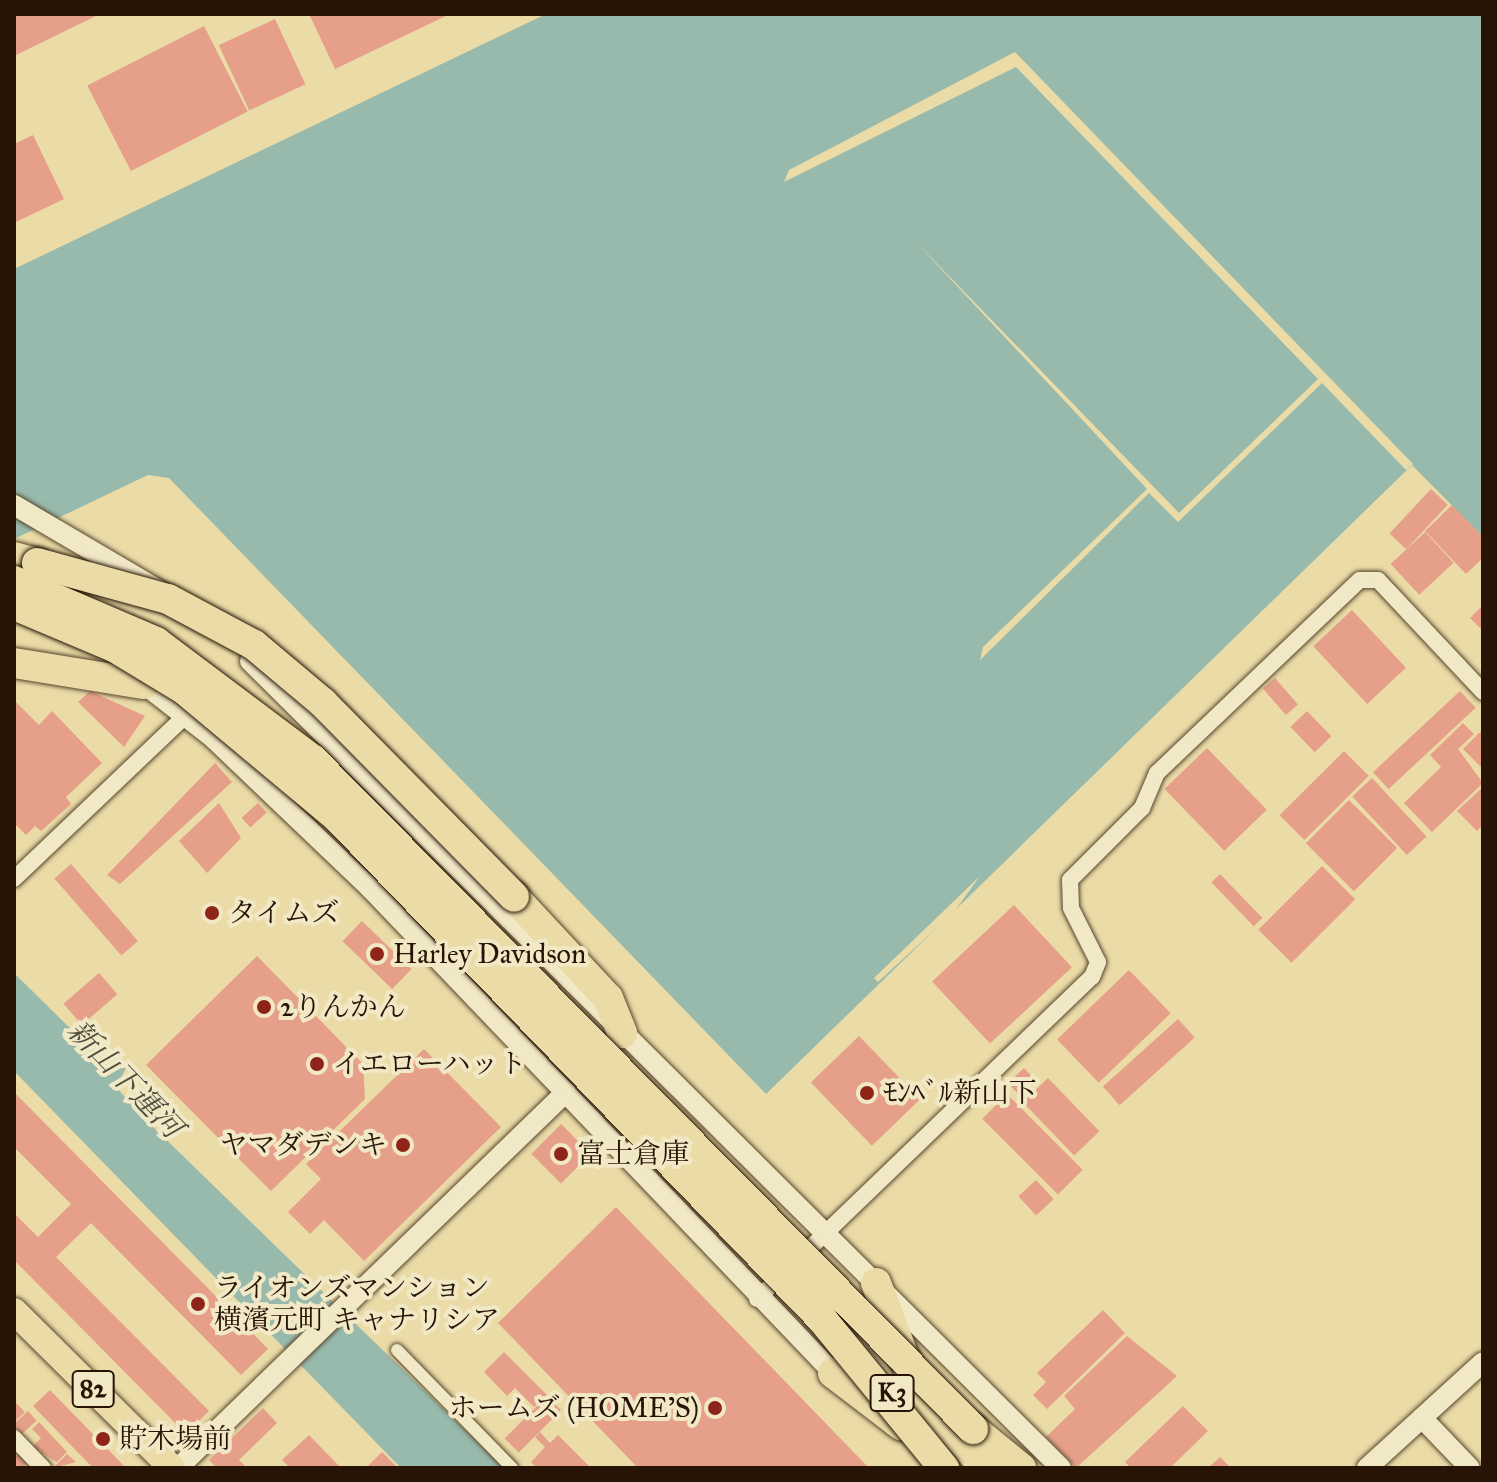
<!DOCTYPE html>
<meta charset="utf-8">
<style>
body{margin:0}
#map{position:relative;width:1497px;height:1482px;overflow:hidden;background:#eadba7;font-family:"IM FELL Great Primer","Noto Serif JP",serif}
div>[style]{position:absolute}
.water>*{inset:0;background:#98baad}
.pier>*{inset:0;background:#eadba7}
.building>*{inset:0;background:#e6a089;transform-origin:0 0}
.roads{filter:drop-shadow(0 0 2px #58462e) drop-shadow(0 0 2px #58462e)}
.pedestrian>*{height:12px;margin:-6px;padding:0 6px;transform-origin:6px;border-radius:6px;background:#f1e8c6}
.minor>*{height:16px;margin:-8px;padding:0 8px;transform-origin:8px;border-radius:8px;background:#f1e8c6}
.tertiary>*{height:20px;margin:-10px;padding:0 10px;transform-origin:10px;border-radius:10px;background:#f1e8c6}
.primary>*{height:26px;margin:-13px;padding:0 13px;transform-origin:13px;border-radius:13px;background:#eadba7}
.motorway>*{height:30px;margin:-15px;padding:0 15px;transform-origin:15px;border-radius:15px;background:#eadba7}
.bridges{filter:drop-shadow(0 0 2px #271406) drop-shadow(0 0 2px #271406)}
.motorway-bridge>*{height:30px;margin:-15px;padding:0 15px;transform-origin:15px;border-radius:15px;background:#eadba7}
.dots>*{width:22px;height:22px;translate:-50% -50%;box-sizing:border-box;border:4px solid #f1e8c6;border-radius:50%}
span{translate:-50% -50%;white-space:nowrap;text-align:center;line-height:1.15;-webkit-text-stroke:8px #f1e8c6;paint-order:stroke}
.shield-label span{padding:2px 6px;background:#f1e8c6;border:2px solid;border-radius:6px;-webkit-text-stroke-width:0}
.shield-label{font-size:26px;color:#271406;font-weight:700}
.poi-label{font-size:28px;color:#271406}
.left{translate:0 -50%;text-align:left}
.right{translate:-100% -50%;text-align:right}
.water-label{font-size:30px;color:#4f4e40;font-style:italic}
.frame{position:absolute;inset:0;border:16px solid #271406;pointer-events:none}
</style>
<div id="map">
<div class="water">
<i style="clip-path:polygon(546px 14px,1483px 14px,1483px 537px,1412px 465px,766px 1094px,169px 478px,148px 475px,14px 539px,14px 269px)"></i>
<i style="clip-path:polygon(14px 973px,79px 1037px,92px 1026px,127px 1066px,116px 1087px,144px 1118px,504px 1468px,401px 1468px,14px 1071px)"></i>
</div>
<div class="pier">
<i style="clip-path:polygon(1015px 52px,1413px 464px,1406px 470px,1322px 383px,1178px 522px,1149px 493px,980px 660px,983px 647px,1147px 489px,912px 238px,1179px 513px,1318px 379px,1016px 67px,784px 182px,789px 170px)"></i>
<i style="clip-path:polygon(980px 876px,954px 912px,878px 982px,874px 978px)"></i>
</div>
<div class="building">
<i style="clip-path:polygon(14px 14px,94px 14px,96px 16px,14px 56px)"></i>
<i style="clip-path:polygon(309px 14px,450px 14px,335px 69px)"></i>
<i style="left:275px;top:19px;width:72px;height:62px;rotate:65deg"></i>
<i style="left:204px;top:26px;width:96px;height:131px;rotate:63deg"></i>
<i style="clip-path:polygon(33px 135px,64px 199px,14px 223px,14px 144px)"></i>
<i style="left:1431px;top:489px;width:23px;height:61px;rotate:43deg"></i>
<i style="clip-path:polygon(1452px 505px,1483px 537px,1483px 558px,1466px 574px,1425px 531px)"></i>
<i style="left:1425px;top:532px;width:42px;height:47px;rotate:47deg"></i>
<i style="clip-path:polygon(1483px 605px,1483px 631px,1470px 618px)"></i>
<i style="left:1352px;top:610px;width:79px;height:53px;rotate:47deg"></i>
<i style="left:1275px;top:678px;width:35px;height:16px;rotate:49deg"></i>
<i style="clip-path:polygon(90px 691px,145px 716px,124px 747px,78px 702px)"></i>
<i style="left:1460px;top:691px;width:23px;height:119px;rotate:47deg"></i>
<i style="clip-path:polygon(14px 700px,39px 725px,52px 711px,102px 763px,66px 797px,71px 804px,41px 831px,35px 826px,26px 835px,14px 823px)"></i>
<i style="left:1307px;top:711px;width:35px;height:23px;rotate:46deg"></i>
<i style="clip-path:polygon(1463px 723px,1474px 734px,1458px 749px,1483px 783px,1432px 832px,1404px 803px,1441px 767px,1430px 755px)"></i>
<i style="clip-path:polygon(1483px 729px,1483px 769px,1463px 749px)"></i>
<i style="left:1207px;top:748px;width:86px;height:59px;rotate:46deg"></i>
<i style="left:1344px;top:751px;width:35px;height:91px;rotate:45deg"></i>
<i style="clip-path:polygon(215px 763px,232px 782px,120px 884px,107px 875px)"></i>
<i style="left:1372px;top:778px;width:80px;height:27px;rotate:47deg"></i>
<i style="clip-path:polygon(1483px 787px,1483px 825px,1477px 831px,1457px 811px)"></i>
<i style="left:1349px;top:800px;width:68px;height:61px;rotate:45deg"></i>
<i style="clip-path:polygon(219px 803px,241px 838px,207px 873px,179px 841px)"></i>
<i style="left:258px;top:803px;width:13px;height:22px;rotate:48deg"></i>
<i style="left:71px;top:864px;width:102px;height:22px;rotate:49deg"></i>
<i style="left:1322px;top:866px;width:47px;height:90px;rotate:45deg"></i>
<i style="left:1220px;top:874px;width:61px;height:12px;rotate:46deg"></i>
<i style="left:1014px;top:905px;width:85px;height:112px;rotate:47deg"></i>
<i style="left:362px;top:921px;width:69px;height:28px;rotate:44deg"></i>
<i style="clip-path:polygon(257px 956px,363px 1064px,365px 1099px,271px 1191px,146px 1065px)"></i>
<i style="left:1129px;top:970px;width:60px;height:100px;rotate:46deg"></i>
<i style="left:99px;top:973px;width:28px;height:47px;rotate:49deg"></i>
<i style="left:1178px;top:1019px;width:25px;height:101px;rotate:48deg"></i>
<i style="left:859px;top:1036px;width:88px;height:67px;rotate:46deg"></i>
<i style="clip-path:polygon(424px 1049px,501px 1127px,364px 1261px,324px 1220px,310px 1234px,288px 1212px,321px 1179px,306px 1164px)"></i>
<i style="left:1024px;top:1068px;width:19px;height:22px;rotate:47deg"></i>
<i style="left:1048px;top:1078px;width:74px;height:35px;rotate:46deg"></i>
<i style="clip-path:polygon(14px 1092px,268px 1349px,241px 1375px,91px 1223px,56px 1257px,209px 1411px,186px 1434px,14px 1260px,14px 1213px,38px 1237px,71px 1204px,14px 1147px)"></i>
<i style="left:1007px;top:1094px;width:107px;height:35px;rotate:45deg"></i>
<i style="left:561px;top:1124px;width:42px;height:42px;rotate:45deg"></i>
<i style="left:1036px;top:1180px;width:26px;height:24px;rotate:47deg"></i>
<i style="clip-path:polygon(616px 1207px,869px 1468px,638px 1468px,498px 1323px)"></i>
<i style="clip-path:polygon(1103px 1310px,1125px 1333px,1047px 1409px,1033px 1395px,1046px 1382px,1037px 1373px)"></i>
<i style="clip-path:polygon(1127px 1336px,1177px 1376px,1076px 1468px,1046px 1437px,1075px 1409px,1064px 1396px)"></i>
<i style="clip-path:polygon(504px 1352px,547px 1395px,534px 1407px,515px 1388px,507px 1396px,484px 1372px)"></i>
<i style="clip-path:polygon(50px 1390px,126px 1468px,93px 1468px,33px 1406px)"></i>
<i style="left:547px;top:1396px;width:20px;height:60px;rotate:45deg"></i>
<i style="clip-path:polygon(16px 1403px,25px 1412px,14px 1422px,14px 1405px)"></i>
<i style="clip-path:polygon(1183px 1406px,1208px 1431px,1170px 1468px,1131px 1468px,1125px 1462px)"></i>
<i style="clip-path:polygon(263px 1408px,277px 1423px,239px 1460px,247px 1468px,217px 1468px,209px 1460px)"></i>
<i style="left:28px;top:1411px;width:13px;height:20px;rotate:48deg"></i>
<i style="clip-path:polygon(39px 1422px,67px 1452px,57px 1462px,32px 1447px,41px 1438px,32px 1429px)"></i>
<i style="clip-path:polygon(540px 1432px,550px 1443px,558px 1435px,591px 1468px,537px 1468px,531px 1462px,545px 1447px,535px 1437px)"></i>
<i style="clip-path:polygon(309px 1435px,341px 1468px,290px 1468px,282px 1460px)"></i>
<i style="clip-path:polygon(382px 1452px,398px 1468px,366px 1468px)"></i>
<i style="clip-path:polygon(17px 1453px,26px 1464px,21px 1468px,14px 1468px)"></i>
<i style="clip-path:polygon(67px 1454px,76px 1462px,53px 1468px)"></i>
<i style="clip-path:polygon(1220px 1457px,1231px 1468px,1208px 1468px)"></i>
</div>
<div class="roads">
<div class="pedestrian">
<i style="left:397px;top:1350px;width:165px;rotate:45.7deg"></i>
</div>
<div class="minor">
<i style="left:14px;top:879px;width:238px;rotate:-43.6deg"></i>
<i style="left:757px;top:1299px;width:465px;rotate:-43.9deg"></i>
<i style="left:1092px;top:977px;width:16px;rotate:-68deg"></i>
<i style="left:1098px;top:962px;width:60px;rotate:-116.6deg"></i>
<i style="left:1071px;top:908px;width:28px;rotate:-92deg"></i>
<i style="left:1070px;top:880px;width:102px;rotate:-45deg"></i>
<i style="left:1142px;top:808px;width:38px;rotate:-67deg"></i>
<i style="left:1157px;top:773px;width:280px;rotate:-43.6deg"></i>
<i style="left:1360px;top:580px;width:18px"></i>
<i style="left:1378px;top:580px;width:154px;rotate:46.8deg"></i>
<i style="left:14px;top:1438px;width:42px;rotate:46deg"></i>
</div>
<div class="tertiary">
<i style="left:14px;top:505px;width:168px;rotate:30.4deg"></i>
<i style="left:250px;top:661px;width:1144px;rotate:44.86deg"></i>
<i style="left:135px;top:677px;width:99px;rotate:38deg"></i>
<i style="left:213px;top:738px;width:219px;rotate:43.7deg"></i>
<i style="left:371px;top:889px;width:682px;rotate:46.31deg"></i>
<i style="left:1422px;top:1418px;width:69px;rotate:46.2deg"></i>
<i style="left:178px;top:1468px;width:540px;rotate:-44.1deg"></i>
<i style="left:1367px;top:1468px;width:157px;rotate:-42.4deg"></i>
</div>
<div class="primary">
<i style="left:14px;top:1311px;width:223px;rotate:44.8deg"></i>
</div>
<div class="motorway">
<i style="left:14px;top:557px;width:24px;rotate:15deg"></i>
<i style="left:14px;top:663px;width:132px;rotate:9.2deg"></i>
<i style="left:514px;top:897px;width:138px;rotate:47.1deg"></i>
<i style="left:608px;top:998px;width:38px;rotate:68deg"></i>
<i style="left:876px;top:1283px;width:113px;rotate:69.3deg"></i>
<i style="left:916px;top:1389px;width:105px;rotate:48.9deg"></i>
<i style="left:833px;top:1373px;width:86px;rotate:37.4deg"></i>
<i style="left:973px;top:1429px;width:62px;rotate:39.1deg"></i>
</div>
</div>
<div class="bridges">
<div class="motorway-bridge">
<i style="left:37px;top:563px;width:136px;rotate:15.4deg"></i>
<i style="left:168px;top:599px;width:98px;rotate:28.1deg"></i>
<i style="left:254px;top:645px;width:90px;rotate:40deg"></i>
<i style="left:323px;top:703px;width:272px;rotate:45.4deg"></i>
<i style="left:14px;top:581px;width:155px;rotate:23.2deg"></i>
<i style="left:156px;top:642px;width:196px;rotate:36.9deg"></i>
<i style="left:313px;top:760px;width:940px;rotate:45.39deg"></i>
<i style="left:14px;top:605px;width:108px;rotate:22.8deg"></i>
<i style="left:114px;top:647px;width:83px;rotate:31.2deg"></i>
<i style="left:185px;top:690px;width:199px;rotate:39.9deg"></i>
<i style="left:338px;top:818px;width:697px;rotate:45.99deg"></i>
<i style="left:822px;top:1319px;width:193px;rotate:50.7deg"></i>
</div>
</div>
<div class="dots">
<i style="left:212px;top:913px;background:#8f2418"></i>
<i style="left:377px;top:954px;background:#8f2418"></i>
<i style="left:264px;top:1007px;background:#8f2418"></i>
<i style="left:317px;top:1064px;background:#8f2418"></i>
<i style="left:867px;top:1093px;background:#8f2418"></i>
<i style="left:403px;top:1145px;background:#8f2418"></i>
<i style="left:561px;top:1154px;background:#8f2418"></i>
<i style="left:198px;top:1304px;background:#8f2418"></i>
<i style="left:715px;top:1408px;background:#8f2418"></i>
<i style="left:103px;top:1439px;background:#8f2418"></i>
</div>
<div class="shield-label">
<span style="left:93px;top:1389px">82</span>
<span style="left:892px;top:1393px">K3</span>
</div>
<div class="poi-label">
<span class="left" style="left:228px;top:913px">タイムズ</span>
<span class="left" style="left:393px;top:954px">Harley Davidson</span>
<span class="left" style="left:280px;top:1007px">2りんかん</span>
<span class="left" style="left:333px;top:1064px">イエローハット</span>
<span class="left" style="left:883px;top:1093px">ﾓﾝﾍﾞﾙ新山下</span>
<span class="right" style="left:387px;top:1145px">ヤマダデンキ</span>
<span class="left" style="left:577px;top:1154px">富士倉庫</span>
<span class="left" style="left:214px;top:1304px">ライオンズマンション<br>横濱元町 キャナリシア</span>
<span class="right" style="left:699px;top:1408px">ホームズ (HOME'S)</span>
<span class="left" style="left:119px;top:1439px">貯木場前</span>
</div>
<div class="water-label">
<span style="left:125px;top:1079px;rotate:46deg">新山下運河</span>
</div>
<div class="frame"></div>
</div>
